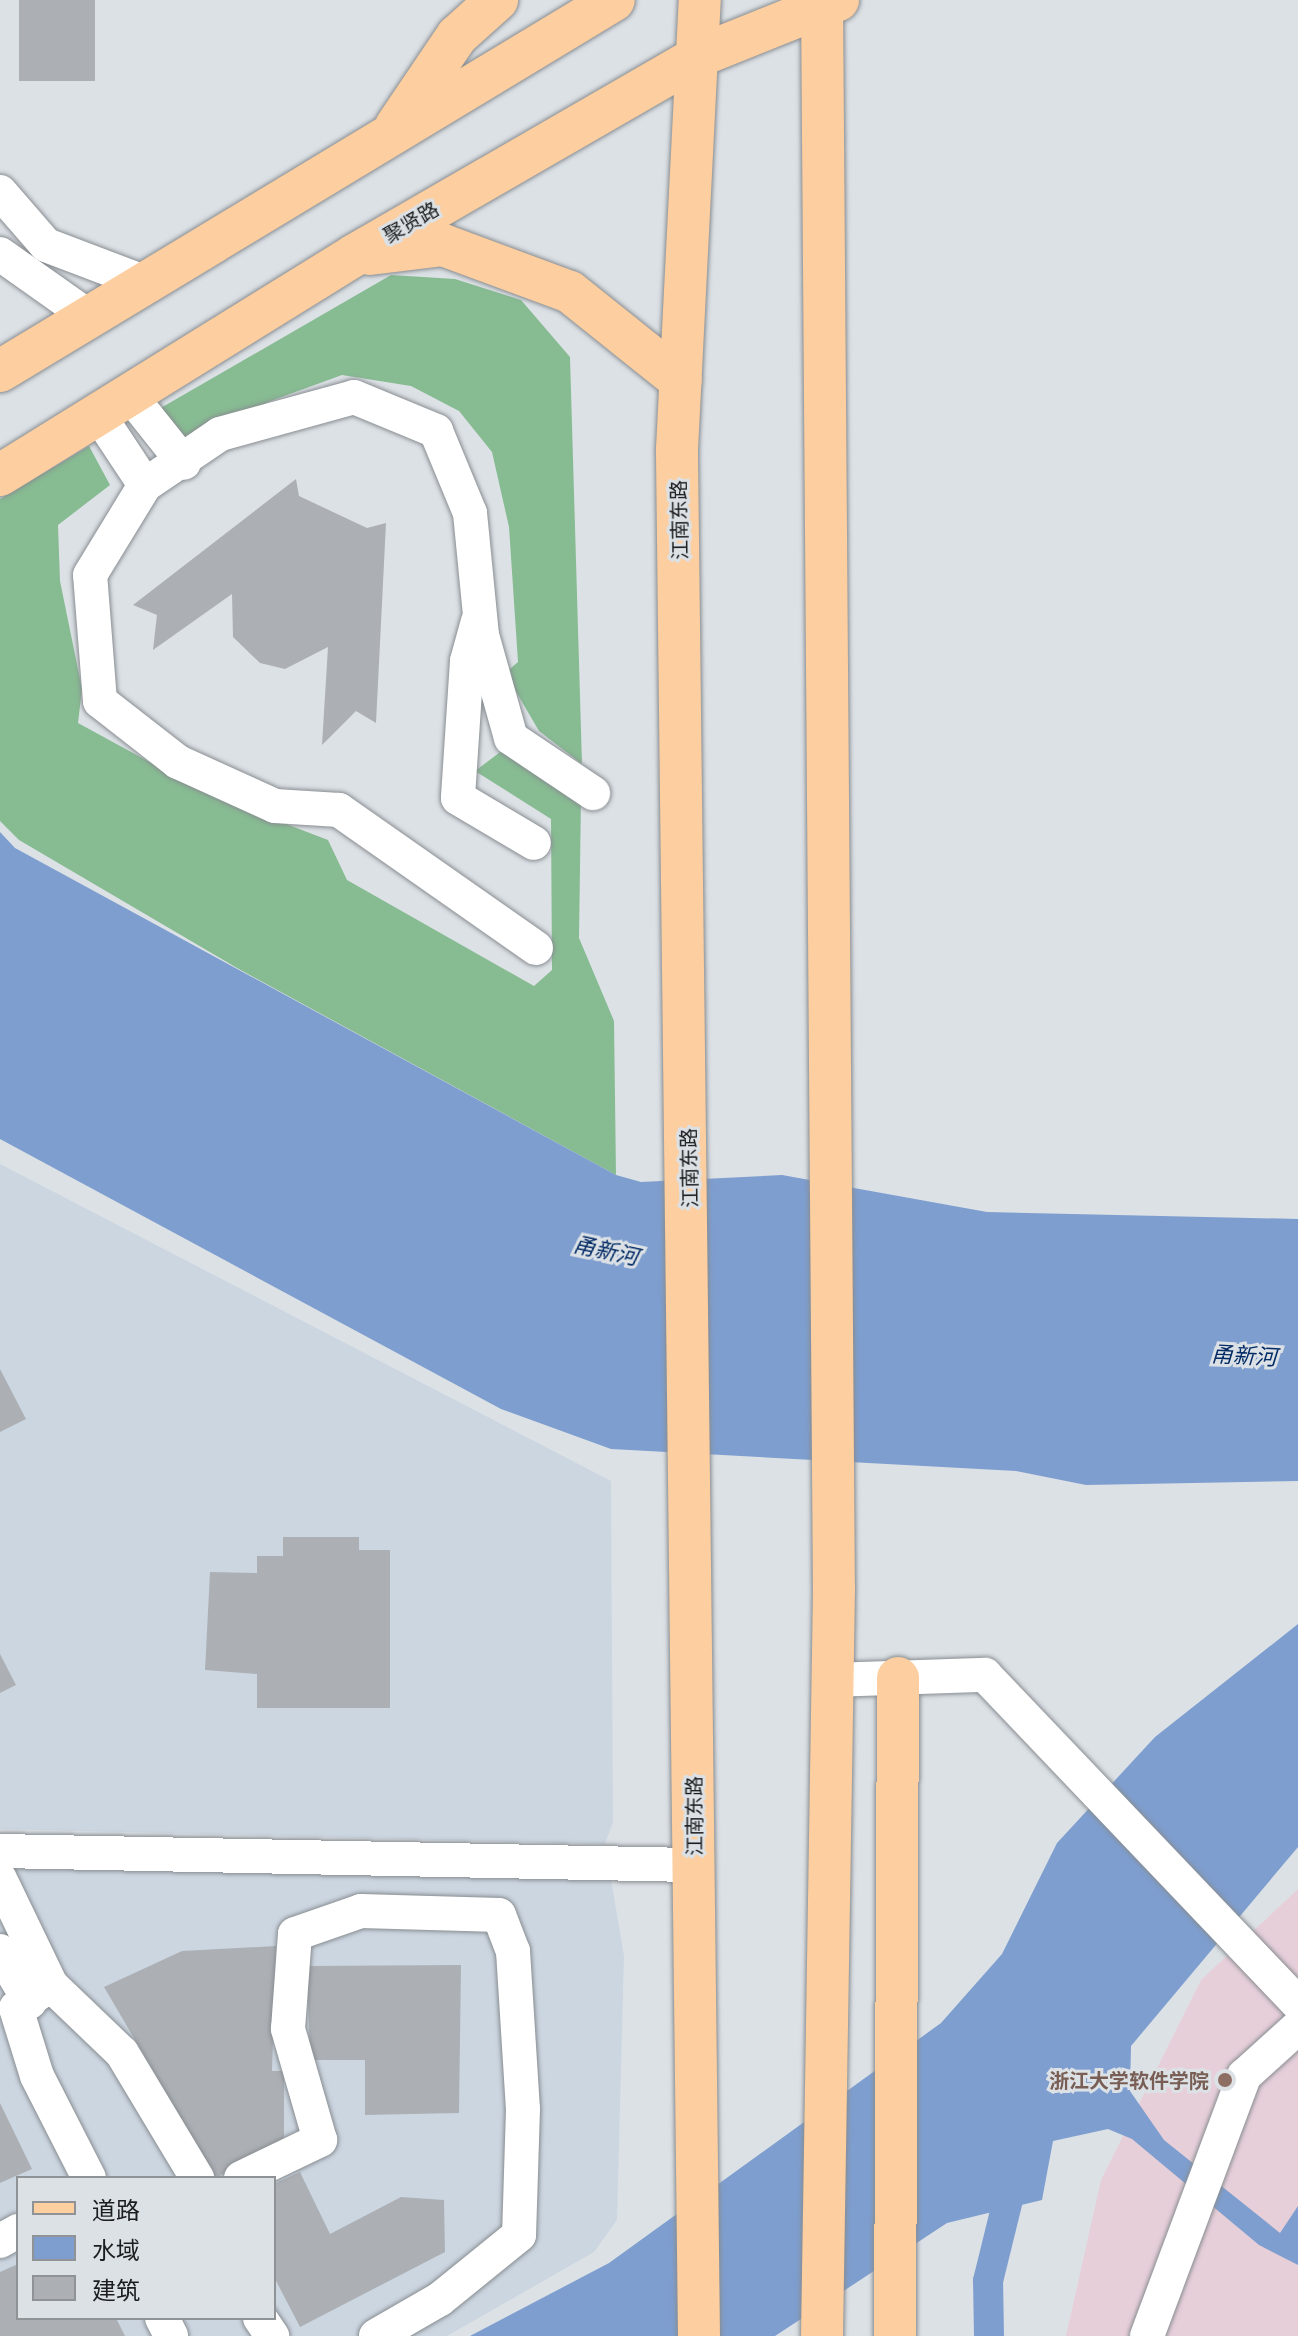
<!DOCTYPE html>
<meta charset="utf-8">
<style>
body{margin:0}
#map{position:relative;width:1298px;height:2336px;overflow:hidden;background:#dce1e6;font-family:Barlow,"Noto Sans SC",sans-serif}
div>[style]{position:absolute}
.built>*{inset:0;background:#ccd6e1}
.education>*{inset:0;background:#e7cfd9}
.forest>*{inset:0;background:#87bb92}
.water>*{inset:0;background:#7e9ecf}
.canal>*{height:30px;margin:-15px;padding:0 15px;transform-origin:15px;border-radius:15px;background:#7e9ecf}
.building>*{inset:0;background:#acb0b5;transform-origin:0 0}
.roads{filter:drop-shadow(0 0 2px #888d91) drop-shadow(0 0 2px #888d91)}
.minor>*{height:34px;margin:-17px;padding:0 17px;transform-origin:17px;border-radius:17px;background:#fff}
.major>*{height:42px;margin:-21px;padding:0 21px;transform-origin:21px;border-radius:21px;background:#fccea0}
.dots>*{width:22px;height:22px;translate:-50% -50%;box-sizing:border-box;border:4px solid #dce1e6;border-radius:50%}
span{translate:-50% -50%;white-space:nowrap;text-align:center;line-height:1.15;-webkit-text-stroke:6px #dce1e6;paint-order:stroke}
.street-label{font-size:20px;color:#1b1d1f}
.education-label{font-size:20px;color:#785e54;font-weight:700}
.right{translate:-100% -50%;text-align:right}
.water-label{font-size:22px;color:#032b65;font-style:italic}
.legend{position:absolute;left:16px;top:2176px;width:260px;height:144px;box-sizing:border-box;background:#dce1e6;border:2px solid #8f9396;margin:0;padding:10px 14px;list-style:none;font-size:24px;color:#1b1d1f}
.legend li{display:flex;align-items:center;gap:16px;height:40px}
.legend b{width:40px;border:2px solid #8f9396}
</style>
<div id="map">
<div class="built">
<i style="clip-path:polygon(0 1164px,611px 1481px,613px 1822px,605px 1844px,0 1829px)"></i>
<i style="clip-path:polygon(evenodd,72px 1862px,611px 1879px,624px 1956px,617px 2220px,594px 2252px,447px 2336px,0 2336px,0 1872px,72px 1862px,18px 2178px,274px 2178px,274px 2318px,18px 2318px,18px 2178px)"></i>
</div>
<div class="education">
<i style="clip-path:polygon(1298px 1889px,1298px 2336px,1066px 2336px,1101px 2180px,1201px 1980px)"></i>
</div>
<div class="forest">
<i style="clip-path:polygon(391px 275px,455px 279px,521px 300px,570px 357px,582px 764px,539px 731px,505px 673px,518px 662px,509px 527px,492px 452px,459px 411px,411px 386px,342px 375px,268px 402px,177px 454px,159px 409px)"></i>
<i style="clip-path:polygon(89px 446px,110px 485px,58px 525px,60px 581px,82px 689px,78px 723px,210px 795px,328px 840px,347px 880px,534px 986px,552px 970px,551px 819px,475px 771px,503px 750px,581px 797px,579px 938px,614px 1021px,616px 1175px,237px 968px,19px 840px,0 821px,0 499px)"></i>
</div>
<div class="water">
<i style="clip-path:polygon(0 832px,15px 848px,616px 1175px,641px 1182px,782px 1175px,987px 1212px,1298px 1219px,1298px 1481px,1086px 1485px,1016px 1471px,611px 1449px,501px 1409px,0 1139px)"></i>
<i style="clip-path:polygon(1298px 1624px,1298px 1847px,1131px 2046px,1130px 2091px,1164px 2140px,1280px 2233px,1298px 2206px,1298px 2265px,1259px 2245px,1132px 2139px,1108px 2129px,1053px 2141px,1042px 2200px,947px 2223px,775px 2336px,470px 2336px,609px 2263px,941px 2023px,1002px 1954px,1057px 1843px,1155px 1737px)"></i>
</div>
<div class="canal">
<i style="left:989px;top:2336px;width:55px;rotate:-91deg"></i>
<i style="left:988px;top:2281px;width:113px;rotate:-76.2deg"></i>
</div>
<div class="building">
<i style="left:19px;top:0;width:76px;height:81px"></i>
<i style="clip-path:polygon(296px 479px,299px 496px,367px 528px,386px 523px,376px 723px,356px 711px,322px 745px,328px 647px,285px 669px,260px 663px,233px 637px,232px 594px,153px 650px,157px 615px,133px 605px)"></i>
<i style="clip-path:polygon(0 1369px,26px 1419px,0 1432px)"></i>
<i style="clip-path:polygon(283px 1537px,359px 1537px,359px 1550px,390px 1550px,390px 1708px,257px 1708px,257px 1674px,205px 1670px,210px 1572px,257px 1573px,257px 1556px,283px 1556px)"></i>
<i style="clip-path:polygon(0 1654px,16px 1685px,0 1693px)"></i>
<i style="clip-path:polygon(276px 1946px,272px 2071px,284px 2071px,284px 2140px,216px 2178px,104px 1987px,182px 1951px)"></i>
<i style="clip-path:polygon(461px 1965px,459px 2113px,365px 2115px,365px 2060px,310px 2060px,307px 1966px)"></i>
<i style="clip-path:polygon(0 2103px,32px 2169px,0 2183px)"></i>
<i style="clip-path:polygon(300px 2172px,330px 2234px,401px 2197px,444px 2200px,445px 2252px,300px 2327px,274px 2277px,274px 2184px)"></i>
<i style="clip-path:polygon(18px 2264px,18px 2318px,116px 2318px,125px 2336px,0 2336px,0 2272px)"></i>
</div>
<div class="roads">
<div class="minor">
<i style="left:0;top:192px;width:70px;rotate:49deg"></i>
<i style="left:46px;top:245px;width:107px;rotate:20.8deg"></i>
<i style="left:0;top:254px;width:109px;rotate:35.3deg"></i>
<i style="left:129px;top:394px;width:88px;rotate:51.4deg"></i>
<i style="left:98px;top:414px;width:85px;rotate:56.5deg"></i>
<i style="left:478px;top:621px;width:41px;rotate:105.4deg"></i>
<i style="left:467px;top:661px;width:137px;rotate:93.8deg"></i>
<i style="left:458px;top:798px;width:88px;rotate:30.6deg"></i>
<i style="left:536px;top:948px;width:241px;rotate:-145deg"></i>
<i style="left:339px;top:810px;width:64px;rotate:-176.4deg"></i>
<i style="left:275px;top:806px;width:107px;rotate:-155.6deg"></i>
<i style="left:178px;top:762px;width:99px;rotate:-142deg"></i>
<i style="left:100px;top:701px;width:126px;rotate:-94.5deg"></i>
<i style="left:90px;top:575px;width:105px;rotate:-58.6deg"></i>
<i style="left:145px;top:485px;width:91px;rotate:-34.2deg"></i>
<i style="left:220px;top:434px;width:139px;rotate:-15.4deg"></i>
<i style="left:354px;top:397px;width:89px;rotate:22.5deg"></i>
<i style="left:436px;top:431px;width:89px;rotate:67.5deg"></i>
<i style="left:470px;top:513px;width:123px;rotate:84.4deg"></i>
<i style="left:482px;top:635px;width:107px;rotate:74.3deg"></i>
<i style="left:511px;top:738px;width:99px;rotate:33.9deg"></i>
<i style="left:832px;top:1680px;width:153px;rotate:-1.9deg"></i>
<i style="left:985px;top:1675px;width:454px;rotate:46.4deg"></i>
<i style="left:0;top:1851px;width:694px;rotate:1.16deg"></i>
<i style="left:0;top:1879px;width:118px;rotate:64.3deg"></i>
<i style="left:0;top:1951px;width:59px;rotate:59.5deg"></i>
<i style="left:89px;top:2178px;width:114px;rotate:-117deg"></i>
<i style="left:37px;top:2076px;width:71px;rotate:-107.2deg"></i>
<i style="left:16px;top:2008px;width:42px;rotate:-33.3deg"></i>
<i style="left:51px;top:1985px;width:98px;rotate:43.8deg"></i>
<i style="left:122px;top:2053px;width:146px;rotate:59deg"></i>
<i style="left:241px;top:2178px;width:88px;rotate:-25.7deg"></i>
<i style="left:320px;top:2140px;width:116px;rotate:-106.1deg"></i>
<i style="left:288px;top:2029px;width:95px;rotate:-85.8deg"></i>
<i style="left:295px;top:1934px;width:70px;rotate:-19.2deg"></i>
<i style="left:361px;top:1911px;width:138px;rotate:1.7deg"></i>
<i style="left:499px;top:1915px;width:39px;rotate:69deg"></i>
<i style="left:513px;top:1951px;width:158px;rotate:86.4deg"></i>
<i style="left:523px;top:2109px;width:126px;rotate:91.8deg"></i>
<i style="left:519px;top:2235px;width:102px;rotate:141deg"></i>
<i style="left:440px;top:2299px;width:74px;rotate:150deg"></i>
<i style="left:0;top:2241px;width:21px;rotate:-29deg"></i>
<i style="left:162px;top:2318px;width:20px;rotate:63deg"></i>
<i style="left:260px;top:2318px;width:22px;rotate:56deg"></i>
<i style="left:1147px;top:2336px;width:278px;rotate:-69.5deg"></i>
<i style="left:1244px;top:2076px;width:73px;rotate:-42.2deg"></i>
</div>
<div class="major">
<i style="left:822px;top:0;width:1589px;rotate:89.57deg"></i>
<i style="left:834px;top:1589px;width:747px;rotate:90.92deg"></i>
<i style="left:396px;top:126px;width:109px;rotate:-55.9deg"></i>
<i style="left:457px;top:36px;width:54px;rotate:-42deg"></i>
<i style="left:370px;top:254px;width:74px;rotate:-7deg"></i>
<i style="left:443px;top:245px;width:135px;rotate:20.3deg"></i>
<i style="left:570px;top:292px;width:142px;rotate:38.7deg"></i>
<i style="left:0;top:371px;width:717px;rotate:-31.14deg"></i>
<i style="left:0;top:475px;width:415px;rotate:-31.8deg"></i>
<i style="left:353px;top:256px;width:400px;rotate:-30deg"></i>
<i style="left:699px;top:56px;width:150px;rotate:-21.9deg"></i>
<i style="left:699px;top:2336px;width:1887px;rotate:-90.67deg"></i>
<i style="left:677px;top:449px;width:450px;rotate:-87.1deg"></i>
<i style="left:895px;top:2336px;width:658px;rotate:-89.74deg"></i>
</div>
</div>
<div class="dots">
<i style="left:1225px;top:2080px;background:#8d6e63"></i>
</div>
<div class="street-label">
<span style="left:411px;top:222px;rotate:-30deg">聚贤路</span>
<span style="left:679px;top:520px;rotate:-91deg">江南东路</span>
<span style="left:689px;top:1168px;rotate:-91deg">江南东路</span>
<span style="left:694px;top:1816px;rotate:-90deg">江南东路</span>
</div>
<div class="education-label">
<span class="right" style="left:1209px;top:2080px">浙江大学软件学院</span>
</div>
<div class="water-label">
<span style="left:606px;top:1250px;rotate:12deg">甬新河</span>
<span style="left:1244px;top:1355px;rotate:3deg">甬新河</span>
</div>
<ul class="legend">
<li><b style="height:10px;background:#fccea0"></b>道路</li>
<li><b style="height:22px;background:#7e9ecf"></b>水域</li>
<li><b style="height:22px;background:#acb0b5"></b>建筑</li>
</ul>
</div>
